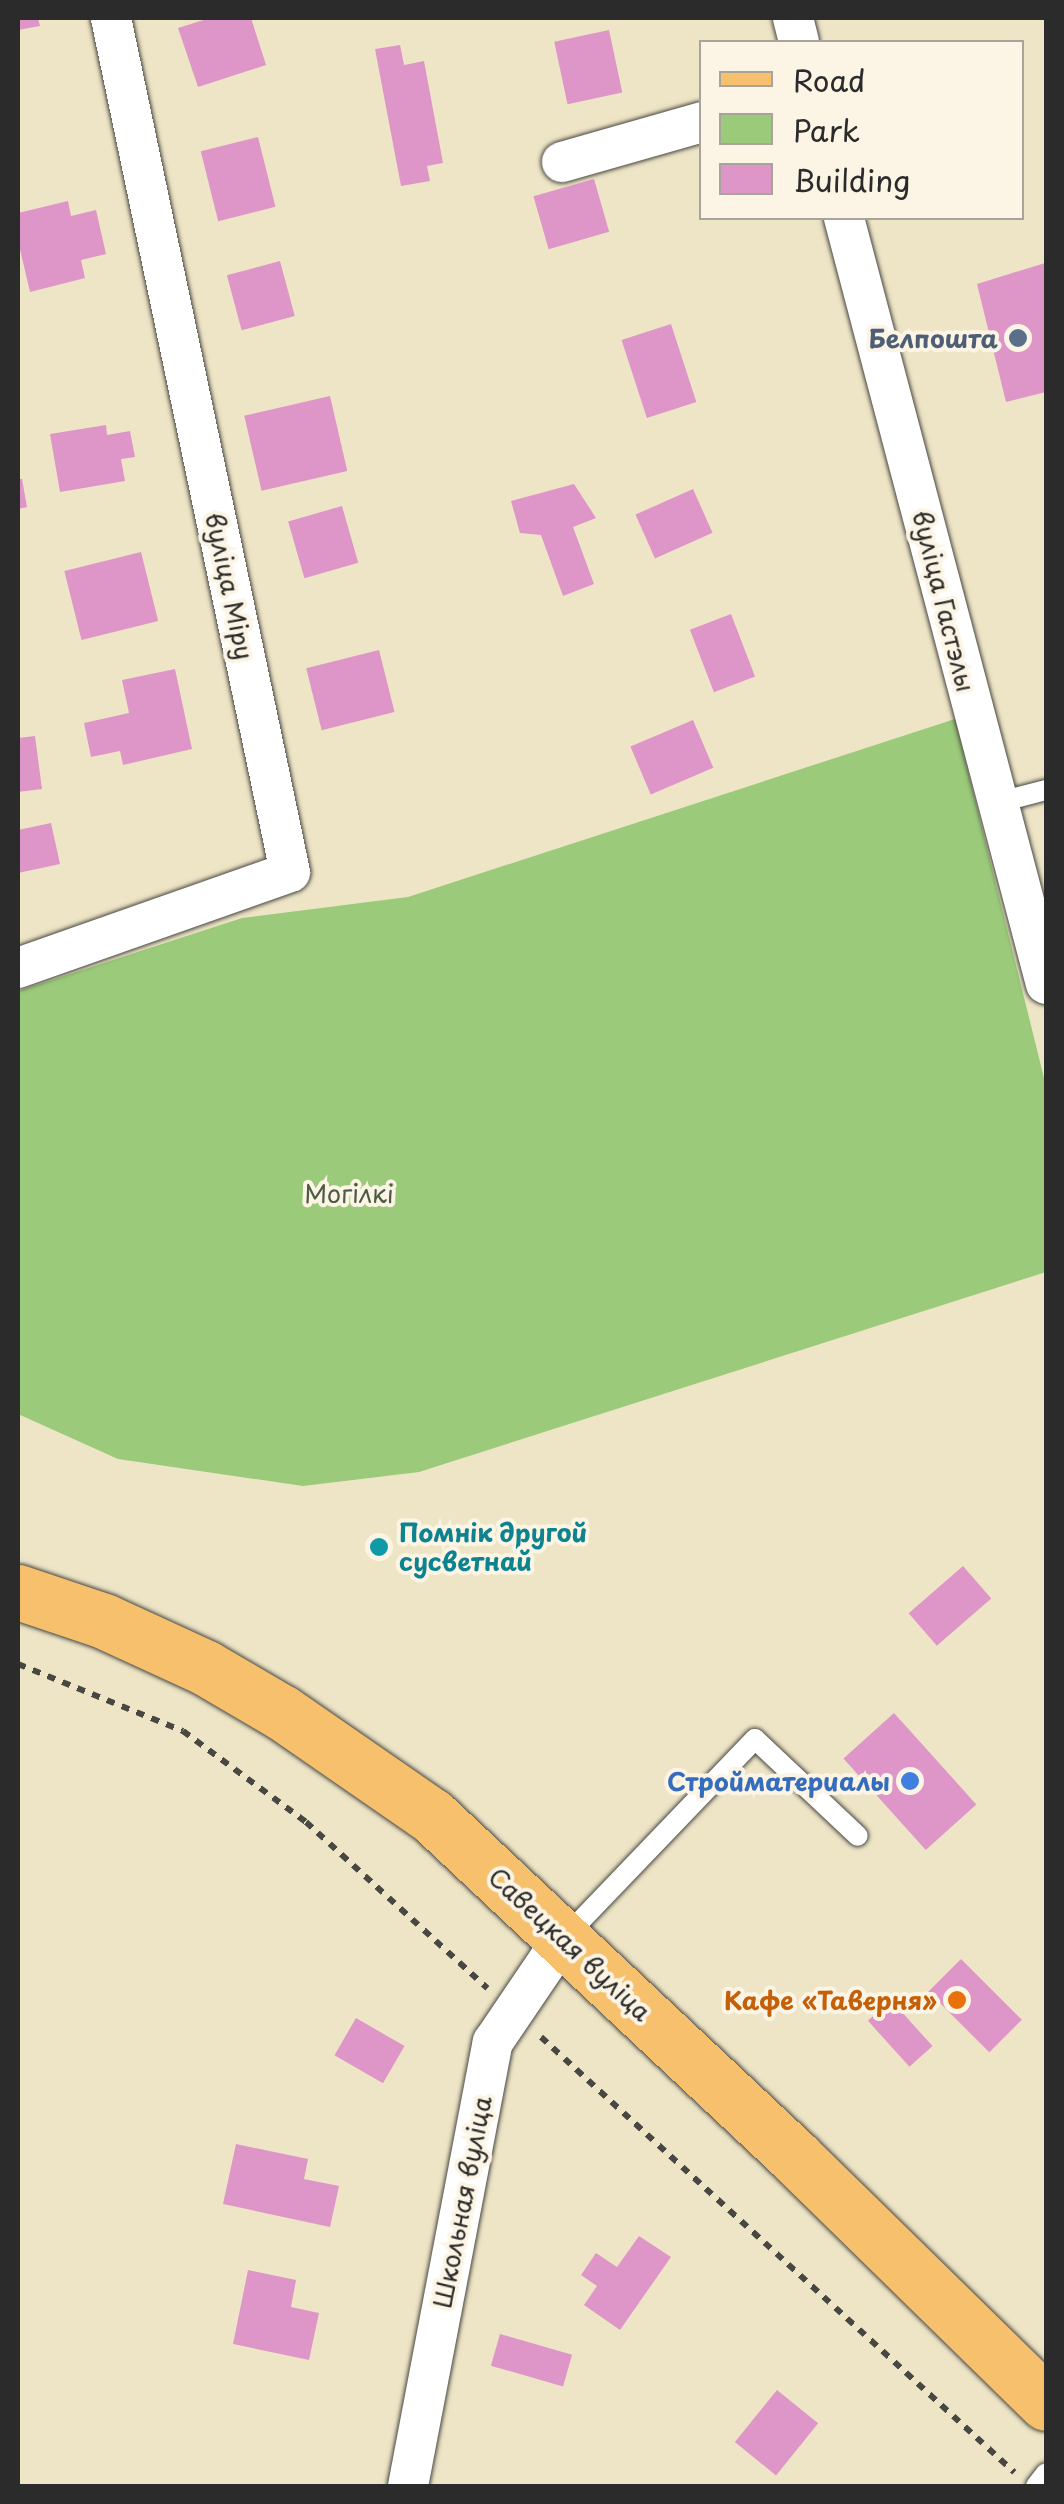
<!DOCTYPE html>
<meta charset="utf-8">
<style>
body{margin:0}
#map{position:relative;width:1064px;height:2504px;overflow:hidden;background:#eee5c6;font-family:"Playpen Sans",sans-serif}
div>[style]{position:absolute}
.green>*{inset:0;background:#9aca7a}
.building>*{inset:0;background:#de96c9;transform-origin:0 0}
.path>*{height:6px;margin-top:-3px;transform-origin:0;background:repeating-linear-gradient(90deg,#484742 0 8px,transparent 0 16px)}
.roads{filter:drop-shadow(0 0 2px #484742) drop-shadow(0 0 2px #484742)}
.lane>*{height:20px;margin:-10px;padding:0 10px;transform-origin:10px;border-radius:10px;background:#fff}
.street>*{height:40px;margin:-20px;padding:0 20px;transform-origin:20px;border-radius:20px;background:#fff}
.primary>*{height:55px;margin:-27.5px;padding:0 27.5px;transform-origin:27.5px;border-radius:27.5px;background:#f7c06c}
.dots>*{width:28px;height:28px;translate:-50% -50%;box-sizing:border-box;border:5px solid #fcf5e5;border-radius:50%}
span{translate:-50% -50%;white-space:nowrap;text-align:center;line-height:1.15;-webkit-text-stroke:8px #fcf5e5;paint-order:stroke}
.service-label{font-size:25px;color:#4e5e75;font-weight:700}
.right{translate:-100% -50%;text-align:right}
.street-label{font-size:25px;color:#2b2b2b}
.park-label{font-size:25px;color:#4c5b43}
.culture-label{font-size:25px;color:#0d838f;font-weight:700}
.left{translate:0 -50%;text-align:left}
.shop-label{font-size:25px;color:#366cbe;font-weight:700}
.food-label{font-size:25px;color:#c56008;font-weight:700}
.frame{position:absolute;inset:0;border:20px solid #2b2b2b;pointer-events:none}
.legend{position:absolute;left:699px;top:40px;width:325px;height:180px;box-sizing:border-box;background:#fcf5e5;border:2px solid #a8a49b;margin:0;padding:12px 18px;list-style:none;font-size:30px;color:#2b2b2b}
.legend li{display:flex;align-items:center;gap:20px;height:50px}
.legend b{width:50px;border:2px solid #a8a49b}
</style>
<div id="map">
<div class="green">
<i style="clip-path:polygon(955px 719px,1046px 1086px,1046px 1272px,419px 1472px,303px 1486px,118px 1459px,18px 1414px,18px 991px,242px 918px,408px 897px)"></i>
</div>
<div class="building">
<i style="clip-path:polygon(18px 18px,38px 18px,40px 26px,18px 30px)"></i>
<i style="clip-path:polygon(210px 18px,251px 18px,266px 65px,198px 87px,178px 28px)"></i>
<i style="left:609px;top:30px;width:64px;height:56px;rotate:78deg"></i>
<i style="clip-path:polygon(400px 45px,404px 65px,424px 61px,443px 163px,427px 166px,430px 181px,401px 186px,375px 49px)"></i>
<i style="left:258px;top:137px;width:72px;height:59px;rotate:76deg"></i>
<i style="left:594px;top:179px;width:55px;height:63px;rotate:74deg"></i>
<i style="clip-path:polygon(68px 201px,71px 216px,96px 210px,106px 254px,81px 260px,85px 278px,30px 292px,18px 241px,18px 213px)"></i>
<i style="left:280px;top:261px;width:57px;height:55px;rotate:75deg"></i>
<i style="clip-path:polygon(1045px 263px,1046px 392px,1006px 402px,977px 284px)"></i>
<i style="left:671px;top:324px;width:82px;height:52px;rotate:72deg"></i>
<i style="left:330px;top:396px;width:77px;height:88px;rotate:77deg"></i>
<i style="clip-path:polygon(106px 425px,107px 435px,130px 431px,135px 457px,121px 459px,125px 481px,60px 492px,50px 434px)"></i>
<i style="clip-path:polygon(18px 479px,22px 479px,27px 507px,18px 509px)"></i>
<i style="clip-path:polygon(574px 484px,596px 518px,573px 527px,594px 584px,563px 596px,541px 535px,520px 533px,511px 501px)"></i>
<i style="left:693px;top:489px;width:48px;height:63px;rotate:66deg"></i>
<i style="left:342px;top:506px;width:59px;height:56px;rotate:74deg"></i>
<i style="left:141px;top:552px;width:71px;height:79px;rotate:76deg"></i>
<i style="left:731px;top:614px;width:67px;height:44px;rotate:69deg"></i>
<i style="left:379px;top:650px;width:64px;height:75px;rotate:76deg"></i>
<i style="clip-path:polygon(175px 669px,192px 749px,123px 765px,120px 751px,91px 757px,84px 723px,129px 713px,122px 680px)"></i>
<i style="left:693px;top:720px;width:52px;height:68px;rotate:67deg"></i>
<i style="clip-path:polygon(35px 736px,42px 789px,18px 792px,18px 738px)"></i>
<i style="clip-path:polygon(51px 823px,60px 864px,18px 873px,18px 830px)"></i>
<i style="left:963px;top:1566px;width:43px;height:72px;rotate:49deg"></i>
<i style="left:894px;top:1713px;width:123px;height:68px;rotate:48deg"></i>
<i style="left:961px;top:1959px;width:86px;height:46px;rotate:45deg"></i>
<i style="left:891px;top:2000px;width:62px;height:31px;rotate:48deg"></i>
<i style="left:356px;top:2018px;width:56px;height:43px;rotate:30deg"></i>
<i style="clip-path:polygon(236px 2144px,308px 2159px,304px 2179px,339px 2186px,330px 2227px,223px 2204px)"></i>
<i style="clip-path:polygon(639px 2236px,671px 2257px,620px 2330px,584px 2305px,597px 2286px,581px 2275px,596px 2253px,617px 2267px)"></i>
<i style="clip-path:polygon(248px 2270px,296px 2280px,291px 2307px,319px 2313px,309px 2360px,233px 2344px)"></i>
<i style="left:500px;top:2334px;width:75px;height:33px;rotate:16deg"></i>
<i style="left:777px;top:2390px;width:53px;height:67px;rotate:39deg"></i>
</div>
<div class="path">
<i style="left:18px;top:1664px;width:178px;rotate:22.1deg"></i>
<i style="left:183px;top:1731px;width:153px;rotate:36.5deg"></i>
<i style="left:306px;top:1822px;width:246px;rotate:42.5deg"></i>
<i style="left:541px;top:2037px;width:643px;rotate:42.6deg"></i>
</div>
<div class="roads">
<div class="lane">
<i style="left:996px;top:803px;width:52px;rotate:-14.6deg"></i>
<i style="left:566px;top:1936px;width:273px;rotate:-46.2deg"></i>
<i style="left:755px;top:1739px;width:141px;rotate:43.3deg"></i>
<i style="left:1036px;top:2486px;width:16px;rotate:-52deg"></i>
</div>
<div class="street">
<i style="left:793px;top:18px;width:25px;rotate:76deg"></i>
<i style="left:562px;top:162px;width:146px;rotate:-15.9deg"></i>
<i style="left:844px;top:218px;width:792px;rotate:75.23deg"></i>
<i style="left:18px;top:968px;width:288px;rotate:-19.4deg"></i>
<i style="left:290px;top:872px;width:873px;rotate:-101.84deg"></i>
<i style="left:408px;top:2486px;width:452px;rotate:-79.2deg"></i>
<i style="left:493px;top:2042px;width:127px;rotate:-55.9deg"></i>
</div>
<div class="primary">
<i style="left:18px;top:1592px;width:91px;rotate:18.6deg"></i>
<i style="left:104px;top:1621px;width:112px;rotate:24.7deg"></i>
<i style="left:206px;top:1668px;width:89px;rotate:30.3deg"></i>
<i style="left:283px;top:1713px;width:181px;rotate:34.7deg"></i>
<i style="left:432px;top:1816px;width:499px;rotate:43.2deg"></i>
<i style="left:796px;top:2158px;width:350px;rotate:44.4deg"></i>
</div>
</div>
<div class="dots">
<i style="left:1018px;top:338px;background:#5c6f8a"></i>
<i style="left:379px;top:1547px;background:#0f9aa8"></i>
<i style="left:910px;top:1781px;background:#3f7fe0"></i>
<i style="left:957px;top:2000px;background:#e8710a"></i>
</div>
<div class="service-label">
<span class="right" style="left:998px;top:338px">Белпошта</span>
</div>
<div class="street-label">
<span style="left:230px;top:586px;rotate:78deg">вуліца Міру</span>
<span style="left:944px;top:601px;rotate:76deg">вуліца Гастэлы</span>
<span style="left:570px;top:1944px;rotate:43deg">Савецкая вуліца</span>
<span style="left:462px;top:2202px;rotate:-79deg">Школьная вуліца</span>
</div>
<div class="park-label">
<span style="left:349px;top:1193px">Могілкі</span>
</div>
<div class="culture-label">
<span class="left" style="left:399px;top:1547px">Помнік другой<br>сусветнай</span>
</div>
<div class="shop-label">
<span class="right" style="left:890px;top:1781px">Стройматериалы</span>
</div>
<div class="food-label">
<span class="right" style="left:937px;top:2000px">Кафе «Таверня»</span>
</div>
<div class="frame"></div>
<ul class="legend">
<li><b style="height:12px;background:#f7c06c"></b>Road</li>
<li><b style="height:28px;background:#9aca7a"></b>Park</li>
<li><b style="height:28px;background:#de96c9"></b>Building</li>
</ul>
</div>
